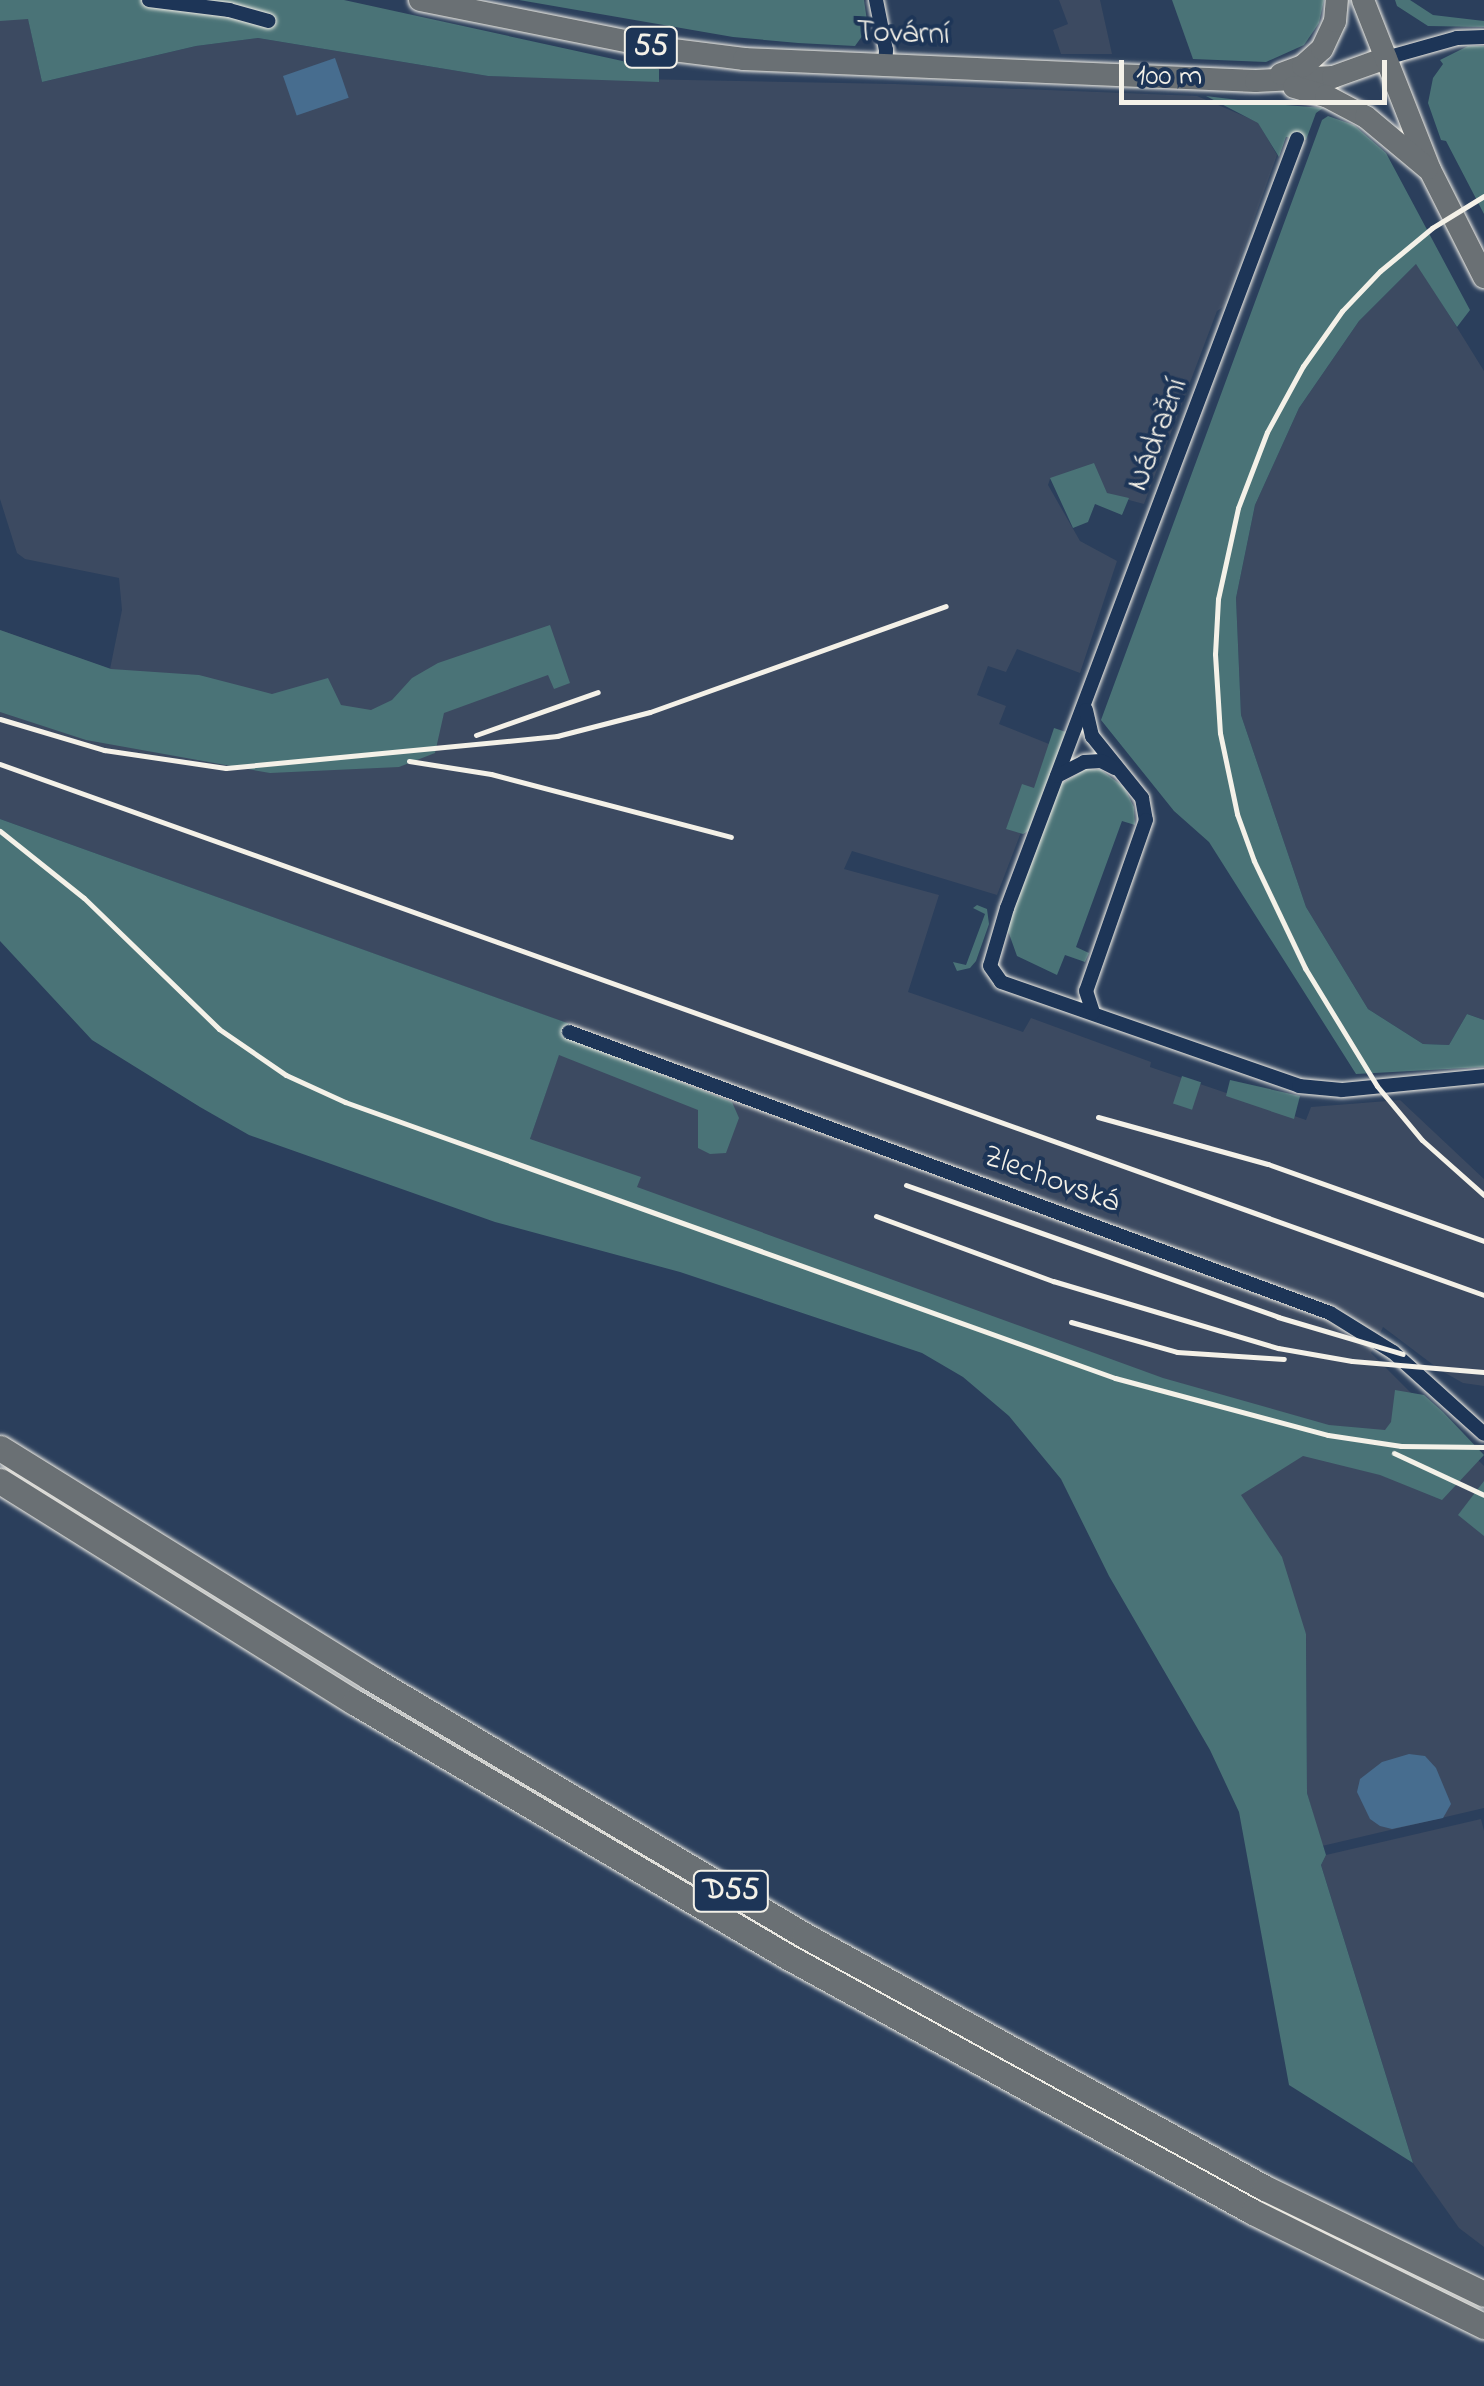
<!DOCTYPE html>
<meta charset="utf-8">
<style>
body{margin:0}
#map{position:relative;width:1484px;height:2386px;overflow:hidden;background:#2b3f5c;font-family:"Indie Flower",sans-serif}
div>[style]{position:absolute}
.built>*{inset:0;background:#3c4a61}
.green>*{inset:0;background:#4a7377;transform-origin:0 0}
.water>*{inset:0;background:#476d8f;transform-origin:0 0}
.roads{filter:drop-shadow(0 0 2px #f4f1e8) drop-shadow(0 0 2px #f4f1e8)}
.street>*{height:14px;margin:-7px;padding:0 7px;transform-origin:7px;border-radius:7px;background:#1d3557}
.primary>*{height:22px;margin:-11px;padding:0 11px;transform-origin:11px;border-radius:11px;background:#6a7074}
.highway>*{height:25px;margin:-12.5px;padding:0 12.5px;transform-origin:12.5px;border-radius:12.5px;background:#6a7074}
.rail>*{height:5px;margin:-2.5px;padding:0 2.5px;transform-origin:2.5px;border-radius:2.5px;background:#f4f1e8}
span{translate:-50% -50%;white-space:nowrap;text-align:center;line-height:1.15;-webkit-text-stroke:8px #1d3557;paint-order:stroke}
.shield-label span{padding:2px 8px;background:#1d3557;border:2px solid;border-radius:8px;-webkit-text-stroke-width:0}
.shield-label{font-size:30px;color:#f4f1e8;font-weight:700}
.street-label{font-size:32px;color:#f4f1e8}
.scale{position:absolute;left:1119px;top:60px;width:268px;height:45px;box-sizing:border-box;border:5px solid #f4f1e8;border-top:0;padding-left:12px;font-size:30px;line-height:35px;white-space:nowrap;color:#f4f1e8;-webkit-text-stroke:8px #1d3557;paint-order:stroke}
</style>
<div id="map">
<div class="built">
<i style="clip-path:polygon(1059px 0,1100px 0,1112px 54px,1061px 54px,1053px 30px,1068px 24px)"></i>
<i style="clip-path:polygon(28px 18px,42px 82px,196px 46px,258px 38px,488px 76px,895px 84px,1197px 96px,1258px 122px,1277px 155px,1223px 307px,1217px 311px,1144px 504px,1050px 479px,1048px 485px,1080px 541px,1117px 561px,1080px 673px,1017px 649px,1006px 672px,988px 666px,977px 695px,1006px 706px,999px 724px,1054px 746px,997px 895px,852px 851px,844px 869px,939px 895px,908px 992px,1023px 1032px,1031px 1018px,1151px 1062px,1150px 1067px,1306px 1120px,1311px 1107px,1400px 1100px,1484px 1179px,1484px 1386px,1463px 1383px,1440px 1370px,1383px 1327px,1371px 1353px,1484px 1466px,1484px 1808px,1322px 1846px,1307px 1793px,1306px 1634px,1194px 1446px,514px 1186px,569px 1024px,0 819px,0 630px,110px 669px,122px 610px,119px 578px,25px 559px,17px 553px,0 499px,0 20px)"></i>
<i style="clip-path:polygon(1417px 263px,1484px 371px,1484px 1020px,1467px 1014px,1449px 1045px,1423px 1044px,1368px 1009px,1306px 907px,1241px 715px,1236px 598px,1255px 505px,1299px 408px,1359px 321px)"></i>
<i style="clip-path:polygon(1481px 1819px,1484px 1831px,1484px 2247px,1459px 2228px,1413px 2163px,1321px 1865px,1326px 1855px)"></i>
</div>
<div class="green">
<i style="clip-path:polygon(0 0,344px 0,659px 69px,659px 82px,488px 76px,258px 38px,196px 46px,42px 82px,28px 19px,0 21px)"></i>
<i style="clip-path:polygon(519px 0,864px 0,868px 28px,855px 46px,798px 43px,733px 37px)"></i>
<i style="clip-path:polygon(1172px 0,1324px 0,1319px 23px,1304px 45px,1266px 62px,1193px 59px)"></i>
<i style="clip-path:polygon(1395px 0,1410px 0,1433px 15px,1484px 21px,1484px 27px,1428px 26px,1397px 6px)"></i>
<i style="clip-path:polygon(1468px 46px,1484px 46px,1484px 214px,1446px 141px,1441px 140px,1428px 103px,1433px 78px,1443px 64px,1440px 60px)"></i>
<i style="clip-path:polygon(1206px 96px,1262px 103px,1323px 108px,1316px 113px,1306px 140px,1286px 137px,1279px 157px,1258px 123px)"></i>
<i style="clip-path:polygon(1328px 116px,1354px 125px,1386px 153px,1470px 310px,1457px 327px,1416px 264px,1359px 321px,1299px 408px,1255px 505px,1236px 598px,1241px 715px,1306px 907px,1368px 1009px,1423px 1044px,1449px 1045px,1467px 1014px,1484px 1020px,1484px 1067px,1356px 1074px,1209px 842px,1174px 811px,1101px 720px,1322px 120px)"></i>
<i style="clip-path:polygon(1094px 463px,1107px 493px,1129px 498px,1122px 515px,1095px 504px,1088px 522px,1073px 528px,1050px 478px)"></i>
<i style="clip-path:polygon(550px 625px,570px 683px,554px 689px,548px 675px,444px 713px,435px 753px,399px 767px,270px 773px,86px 740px,0 712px,0 630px,111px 669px,199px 675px,272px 694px,328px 678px,341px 705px,371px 710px,392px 700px,412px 678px,438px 663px)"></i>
<i style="clip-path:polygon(1054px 728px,1066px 732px,1030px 830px,1023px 834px,1006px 829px,1022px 784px,1034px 788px)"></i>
<i style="clip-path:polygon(1086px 769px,1101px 770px,1124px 787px,1134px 807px,1135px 825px,1122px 821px,1076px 947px,1089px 953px,1085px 962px,1065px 955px,1057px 975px,1017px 956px,1007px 928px,1059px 785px)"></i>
<i style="clip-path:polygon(0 819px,570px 1024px,566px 1037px,732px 1102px,739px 1118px,726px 1153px,710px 1154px,698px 1148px,698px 1110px,559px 1055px,530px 1139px,641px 1177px,637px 1187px,1163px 1378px,1329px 1425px,1385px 1430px,1391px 1422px,1395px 1390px,1424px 1395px,1443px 1412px,1484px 1455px,1442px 1500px,1380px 1475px,1303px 1456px,1241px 1495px,1282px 1557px,1306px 1634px,1307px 1793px,1326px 1855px,1321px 1865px,1413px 2163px,1289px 2085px,1239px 1812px,1210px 1750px,1109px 1576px,1061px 1479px,1009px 1416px,963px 1377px,922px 1353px,680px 1272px,495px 1222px,249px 1135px,200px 1107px,92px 1040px,0 941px)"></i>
<i style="clip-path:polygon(977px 905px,987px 909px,989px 924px,976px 961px,970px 968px,957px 971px,953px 962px,966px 965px,985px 914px,973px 908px)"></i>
<i style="left:1182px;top:1076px;width:20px;height:29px;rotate:18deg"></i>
<i style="clip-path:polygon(1230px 1080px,1300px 1096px,1294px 1119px,1226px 1096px)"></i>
<i style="clip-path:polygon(1484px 1481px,1484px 1536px,1458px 1515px)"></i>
</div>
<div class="water">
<i style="left:335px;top:58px;width:42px;height:55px;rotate:71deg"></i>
<i style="clip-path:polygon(1409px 1754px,1425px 1756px,1436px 1768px,1451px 1804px,1443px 1818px,1392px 1829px,1380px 1826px,1370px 1819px,1357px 1792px,1360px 1779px,1382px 1762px)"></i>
</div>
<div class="roads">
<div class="street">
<i style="left:149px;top:0;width:81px;rotate:7.1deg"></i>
<i style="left:229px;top:10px;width:41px;rotate:15.4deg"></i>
<i style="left:876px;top:0;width:51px;rotate:78.7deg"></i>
<i style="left:886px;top:50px;width:17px;rotate:93deg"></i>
<i style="left:1386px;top:58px;width:74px;rotate:-15.7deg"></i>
<i style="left:1457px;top:38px;width:27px;rotate:-2deg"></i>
<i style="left:1297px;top:139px;width:822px;rotate:110.66deg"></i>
<i style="left:1007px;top:908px;width:60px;rotate:106.3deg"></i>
<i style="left:990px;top:966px;width:19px;rotate:55deg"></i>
<i style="left:1001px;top:982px;width:316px;rotate:19.2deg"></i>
<i style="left:1299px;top:1086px;width:43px;rotate:5.3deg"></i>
<i style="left:1342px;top:1090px;width:143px;rotate:-5.6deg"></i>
<i style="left:1086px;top:710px;width:27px;rotate:77deg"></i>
<i style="left:1092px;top:736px;width:80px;rotate:51.1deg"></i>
<i style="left:1142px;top:798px;width:22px;rotate:80deg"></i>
<i style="left:1146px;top:820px;width:181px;rotate:109.3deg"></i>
<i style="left:1086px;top:991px;width:23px;rotate:72deg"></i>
<i style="left:1057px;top:776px;width:30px;rotate:-27deg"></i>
<i style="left:1084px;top:762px;width:17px;rotate:-3deg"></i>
<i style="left:1101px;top:761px;width:16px;rotate:27deg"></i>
<i style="left:569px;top:1032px;width:811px;rotate:20.27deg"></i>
<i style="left:1330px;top:1313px;width:74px;rotate:31.8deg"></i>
<i style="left:1393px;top:1352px;width:122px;rotate:42deg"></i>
</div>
<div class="primary">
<i style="left:420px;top:0;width:250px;rotate:11.3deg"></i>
<i style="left:665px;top:49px;width:80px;rotate:7.2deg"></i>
<i style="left:744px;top:59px;width:512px;rotate:2.46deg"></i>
<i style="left:1256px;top:81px;width:77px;rotate:-3deg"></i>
<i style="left:1333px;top:77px;width:56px;rotate:-19.7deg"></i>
<i style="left:1363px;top:0;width:183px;rotate:68.5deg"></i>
<i style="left:1430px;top:170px;width:120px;rotate:63.2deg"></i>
<i style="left:1281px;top:74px;width:23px;rotate:-20deg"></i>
<i style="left:1303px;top:66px;width:25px;rotate:-42deg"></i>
<i style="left:1322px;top:49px;width:31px;rotate:-65deg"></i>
<i style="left:1335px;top:21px;width:21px;rotate:-85deg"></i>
<i style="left:1294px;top:87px;width:33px;rotate:16deg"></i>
<i style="left:1326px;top:96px;width:45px;rotate:27.7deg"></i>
<i style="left:1366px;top:117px;width:80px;rotate:39.9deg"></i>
</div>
<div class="highway">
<i style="left:0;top:1448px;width:434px;rotate:31.8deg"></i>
<i style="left:369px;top:1677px;width:506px;rotate:30.67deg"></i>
<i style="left:804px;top:1935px;width:526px;rotate:28.76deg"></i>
<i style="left:1265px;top:2188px;width:243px;rotate:25.8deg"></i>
<i style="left:0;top:1481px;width:417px;rotate:32deg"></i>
<i style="left:354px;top:1702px;width:503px;rotate:30.44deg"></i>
<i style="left:788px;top:1957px;width:530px;rotate:28.74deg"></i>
<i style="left:1253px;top:2212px;width:258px;rotate:26.3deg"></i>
</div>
</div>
<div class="rail">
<i style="left:1484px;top:196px;width:61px;rotate:148.4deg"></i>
<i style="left:1432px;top:228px;width:67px;rotate:140.4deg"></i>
<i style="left:1380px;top:271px;width:55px;rotate:133.5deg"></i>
<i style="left:1342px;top:311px;width:67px;rotate:125.3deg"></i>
<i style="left:1303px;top:366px;width:75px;rotate:118.6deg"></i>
<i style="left:1267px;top:432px;width:81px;rotate:110.9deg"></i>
<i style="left:1238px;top:508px;width:93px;rotate:102.4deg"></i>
<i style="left:1218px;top:599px;width:55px;rotate:93.1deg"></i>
<i style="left:1215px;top:654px;width:79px;rotate:86.4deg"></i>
<i style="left:1220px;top:733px;width:83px;rotate:78.1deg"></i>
<i style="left:1237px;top:814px;width:50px;rotate:70.1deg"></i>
<i style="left:1254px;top:861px;width:119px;rotate:64.5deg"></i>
<i style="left:1305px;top:968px;width:138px;rotate:58.6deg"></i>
<i style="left:1377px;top:1086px;width:70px;rotate:50.2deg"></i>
<i style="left:1422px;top:1140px;width:83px;rotate:41.6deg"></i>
<i style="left:0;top:719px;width:109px;rotate:16.6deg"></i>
<i style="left:104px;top:750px;width:123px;rotate:8.4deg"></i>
<i style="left:226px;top:768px;width:333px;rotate:-5.5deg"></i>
<i style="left:557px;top:736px;width:96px;rotate:-14.5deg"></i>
<i style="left:650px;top:712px;width:314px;rotate:-19.7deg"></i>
<i style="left:476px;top:735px;width:129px;rotate:-19.4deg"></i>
<i style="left:409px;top:761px;width:83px;rotate:9deg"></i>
<i style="left:491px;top:774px;width:248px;rotate:14.7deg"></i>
<i style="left:0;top:764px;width:1576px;rotate:19.69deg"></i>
<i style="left:0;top:831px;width:107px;rotate:38.6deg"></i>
<i style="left:84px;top:898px;width:188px;rotate:44.1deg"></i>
<i style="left:219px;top:1029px;width:81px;rotate:34.5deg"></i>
<i style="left:286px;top:1075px;width:65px;rotate:24.6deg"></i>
<i style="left:345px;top:1102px;width:818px;rotate:19.72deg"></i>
<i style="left:1115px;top:1378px;width:220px;rotate:15deg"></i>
<i style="left:1328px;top:1435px;width:74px;rotate:8.6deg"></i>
<i style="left:1401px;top:1446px;width:83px;rotate:0.7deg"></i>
<i style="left:1098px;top:1117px;width:176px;rotate:15.5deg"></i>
<i style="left:1268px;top:1164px;width:229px;rotate:19.6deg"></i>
<i style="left:906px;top:1185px;width:395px;rotate:19.5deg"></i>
<i style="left:1278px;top:1317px;width:130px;rotate:16.5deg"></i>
<i style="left:876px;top:1216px;width:189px;rotate:20.2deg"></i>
<i style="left:1053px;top:1281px;width:235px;rotate:16.6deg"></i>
<i style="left:1278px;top:1348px;width:75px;rotate:10deg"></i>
<i style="left:1352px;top:1361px;width:132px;rotate:4.8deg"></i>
<i style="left:1071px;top:1322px;width:110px;rotate:15.8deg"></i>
<i style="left:1177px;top:1352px;width:107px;rotate:3.7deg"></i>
<i style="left:1394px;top:1453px;width:99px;rotate:25deg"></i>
</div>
<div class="shield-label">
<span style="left:651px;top:47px">55</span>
<span style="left:731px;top:1891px">D55</span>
</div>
<div class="street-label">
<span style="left:903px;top:35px;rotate:2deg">Tovární</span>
<span style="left:1159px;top:435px;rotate:-69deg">Nádražní</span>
<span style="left:1051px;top:1181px;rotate:20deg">Zlechovská</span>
</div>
<div class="scale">100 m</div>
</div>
